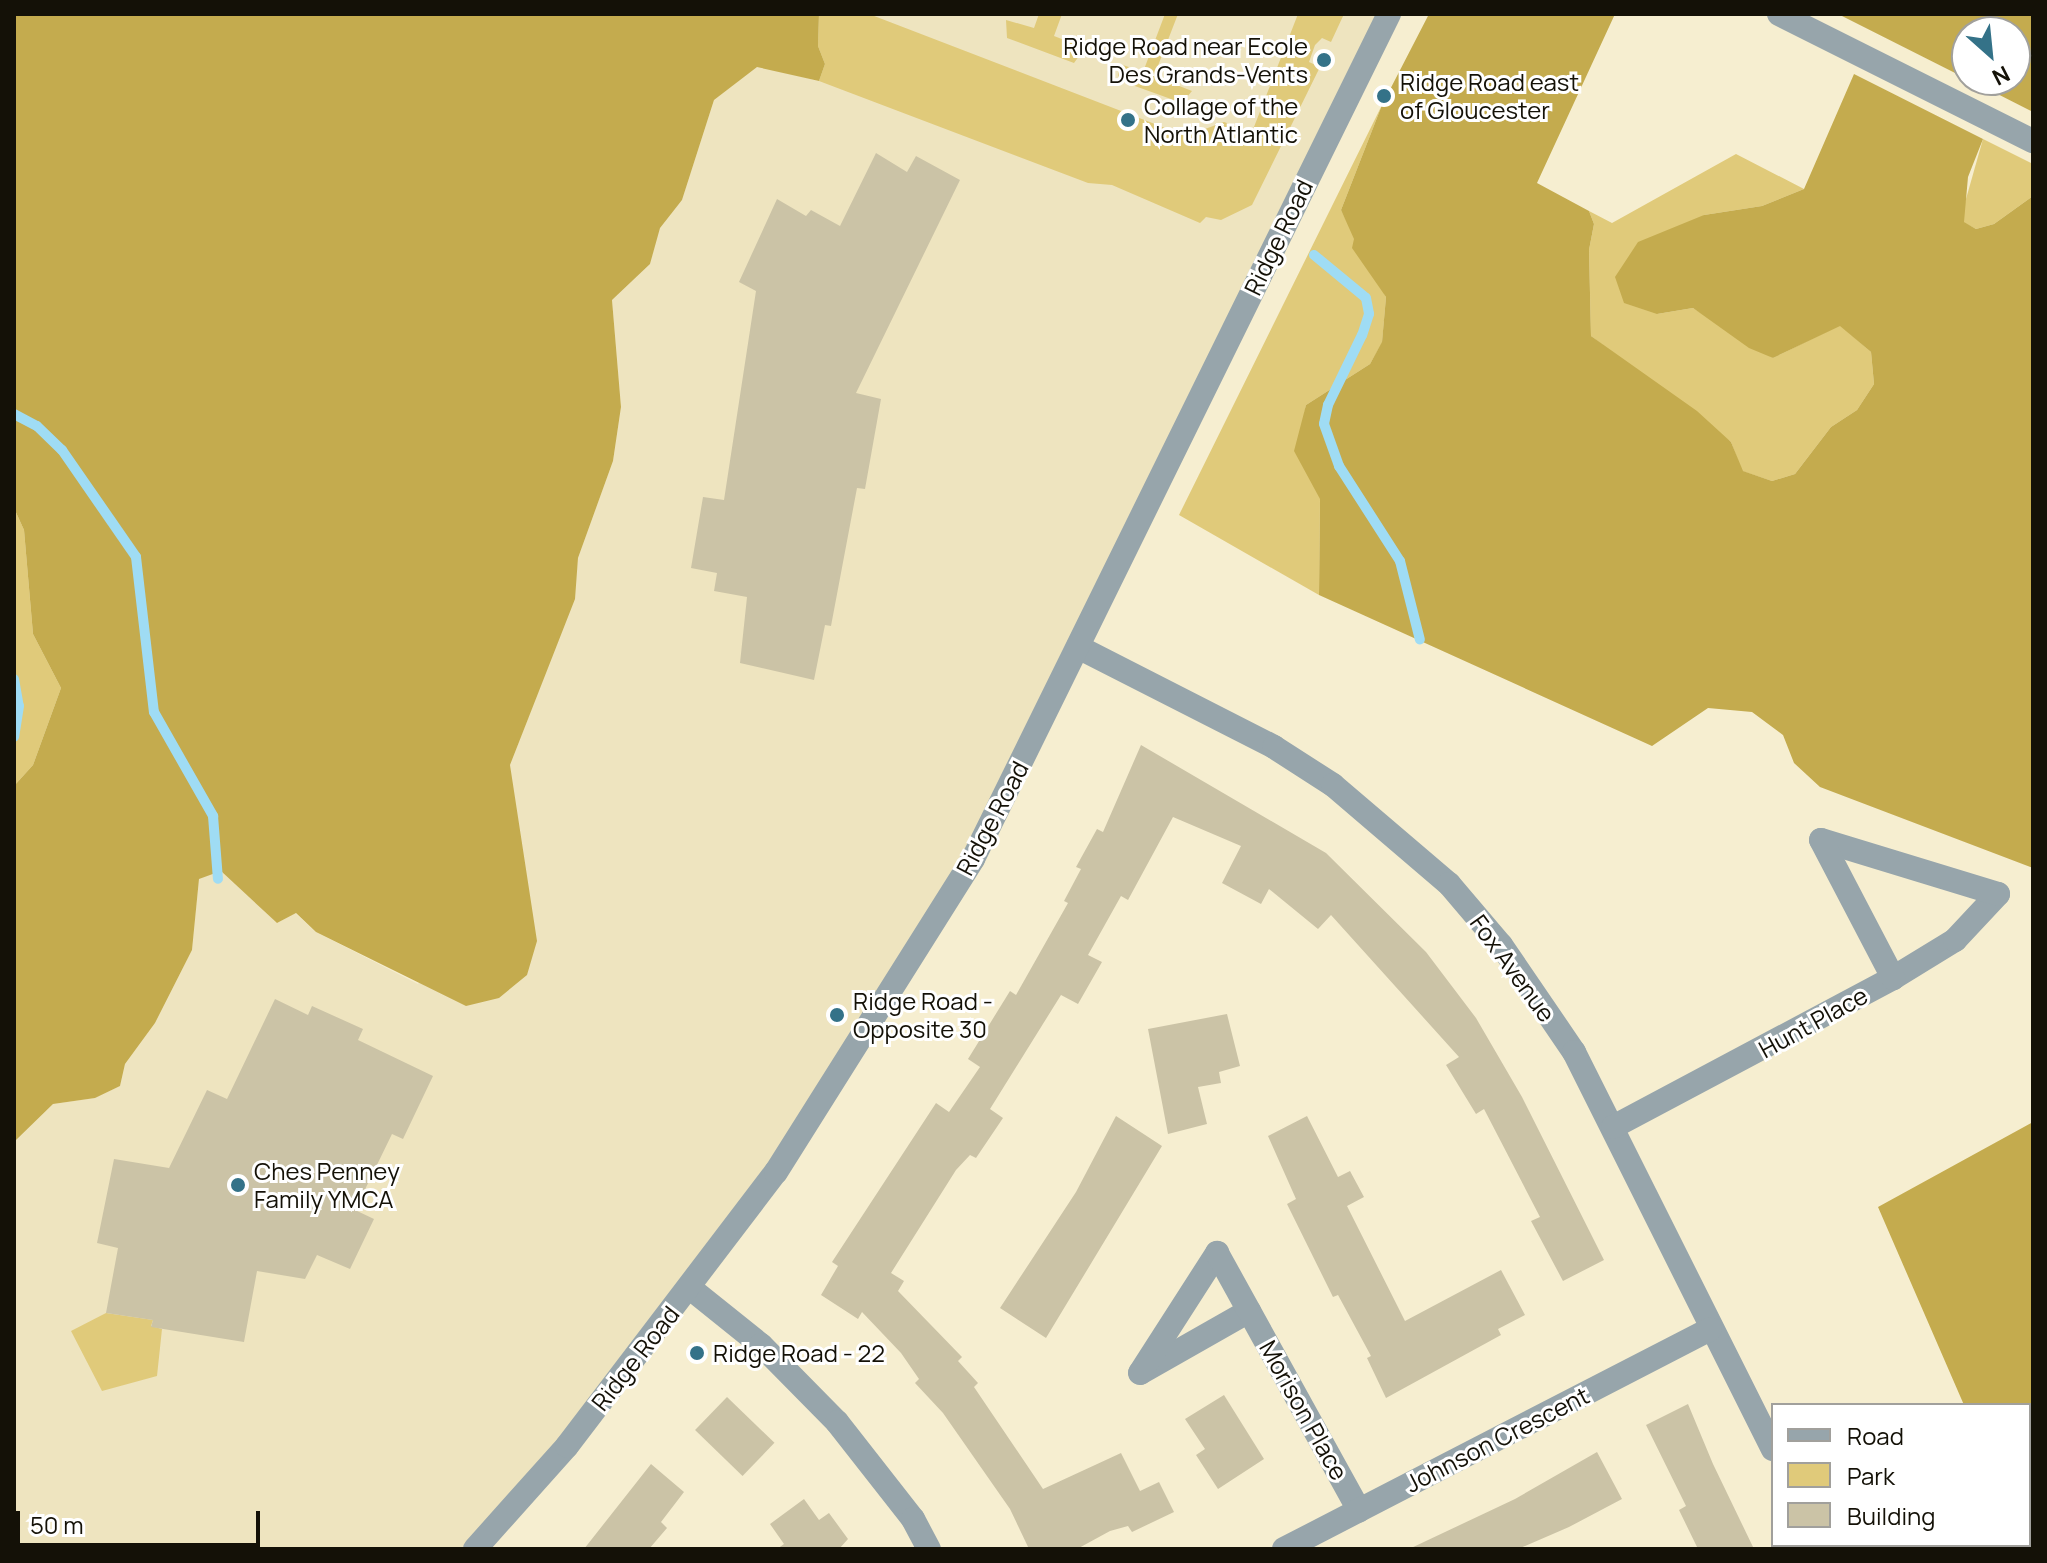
<!DOCTYPE html>
<style>
body{margin:0}
#map{position:relative;width:2047px;height:1563px;overflow:hidden;background:#f6eed0;font-family:Manrope,sans-serif}
div>[style]{position:absolute}
.built>*{inset:0;background:#eee4bf}
.green>*{inset:0;background:#e0ca7a}
.forest>*{inset:0;background:#c4ab4e}
.stream>*{height:10px;margin:-5px;padding:0 5px;transform-origin:5px;border-radius:5px;background:#9fdcf4}
.building>*{inset:0;background:#cbc3a6;transform-origin:0 0}
.minor>*{height:24px;margin:-12px;padding:0 12px;transform-origin:12px;border-radius:12px;background:#97a5ab}
.tertiary>*{height:24px;margin:-12px;padding:0 12px;transform-origin:12px;border-radius:12px;background:#97a5ab}
.dots>*{width:22px;height:22px;translate:-50% -50%;box-sizing:border-box;border:4px solid #fff;border-radius:50%}
span{translate:-50% -50%;white-space:nowrap;text-align:center;line-height:1.15;-webkit-text-stroke:6px #fff;paint-order:stroke}
.poi-label{font-size:24px;color:#141107}
.right{translate:-100% -50%;text-align:right}
.left{translate:0 -50%;text-align:left}
.street-label{font-size:24px;color:#141107}
.frame{position:absolute;inset:0;border:16px solid #141107;pointer-events:none}
.legend{position:absolute;left:1771px;top:1403px;width:260px;height:144px;box-sizing:border-box;background:#fff;border:2px solid #a1a09c;margin:0;padding:10px 14px;list-style:none;font-size:24px;color:#141107}
.legend li{display:flex;align-items:center;gap:16px;height:40px}
.legend b{width:40px;border:2px solid #a1a09c}
.north{position:absolute;left:1951px;top:16px;width:80px;height:80px;box-sizing:border-box;background:#fff;border:2px solid #a1a09c;border-radius:50%;rotate:153deg;font-size:22px;font-weight:700;line-height:32px;text-align:center;color:#141107}
.north::after{content:'';display:block;margin:auto;width:28px;height:36px;background:#347288;clip-path:polygon(50% 0,100% 100%,50% 72%,0 100%)}
.scale{position:absolute;left:16px;top:1511px;width:244px;height:36px;box-sizing:border-box;border:4px solid #141107;border-top:0;padding-left:10px;font-size:24px;line-height:28px;white-space:nowrap;color:#141107;-webkit-text-stroke:6px #fff;paint-order:stroke}
</style>
<div id="map">
<div class="built">
<i style="clip-path:polygon(819px 14px,1387px 14px,1014px 778px,776px 1172px,475px 1549px,14px 1549px,14px 1142px,53px 1104px,94px 1098px,120px 1086px,125px 1064px,155px 1023px,192px 950px,199px 878px,222px 871px,277px 923px,295px 913px,316px 932px,418px 984px,519px 851px,510px 765px,574px 599px,578px 558px,613px 461px,621px 407px,612px 300px,650px 264px,659px 228px,682px 200px,714px 100px,757px 66px,819px 81px,825px 64px,818px 46px)"></i>
</div>
<div class="green">
<i style="clip-path:polygon(819px 14px,869px 14px,1186px 136px,1224px 122px,1252px 132px,1298px 14px,1344px 14px,1331px 42px,1322px 38px,1315px 45px,1309px 62px,1320px 67px,1252px 205px,1221px 220px,1206px 217px,1200px 223px,1112px 185px,1088px 183px,819px 81px,825px 64px,818px 46px)"></i>
<i style="clip-path:polygon(1039px 14px,1062px 14px,1054px 36px,1085px 48px,1074px 63px,1007px 38px,1006px 20px,1034px 28px)"></i>
<i style="clip-path:polygon(1165px 14px,1178px 14px,1154px 76px,1192px 91px,1182px 103px,1121px 81px,1118px 76px,1120px 64px,1143px 72px)"></i>
<i style="clip-path:polygon(1382px 105px,1341px 210px,1386px 297px,1382px 343px,1370px 364px,1306px 405px,1303px 421px,1308px 472px,1320px 498px,1319px 595px,1179px 515px)"></i>
<i style="clip-path:polygon(1983px 139px,2033px 164px,2033px 196px,1994px 224px,1976px 229px,1963px 222px,1964px 206px)"></i>
<i style="clip-path:polygon(1736px 154px,1804px 189px,1762px 206px,1704px 215px,1657px 314px,1693px 308px,1773px 358px,1840px 325px,1871px 352px,1874px 384px,1857px 410px,1831px 427px,1795px 474px,1772px 481px,1742px 471px,1731px 442px,1591px 336px,1589px 250px,1594px 224px,1589px 211px,1612px 223px)"></i>
<i style="clip-path:polygon(14px 508px,24px 530px,33px 634px,61px 688px,33px 765px,14px 786px)"></i>
<i style="clip-path:polygon(106px 1313px,153px 1320px,151px 1326px,162px 1329px,157px 1376px,102px 1391px,71px 1331px)"></i>
</div>
<div class="forest">
<i style="clip-path:polygon(14px 14px,819px 14px,818px 46px,825px 64px,819px 81px,757px 67px,714px 100px,682px 200px,660px 228px,650px 264px,612px 300px,621px 407px,613px 461px,578px 558px,575px 599px,510px 765px,537px 941px,527px 975px,499px 998px,466px 1006px,316px 932px,296px 913px,277px 923px,221px 871px,199px 879px,192px 950px,155px 1023px,125px 1064px,120px 1086px,95px 1098px,53px 1104px,14px 1142px,14px 786px,33px 765px,61px 688px,33px 634px,24px 530px,14px 508px)"></i>
<i style="clip-path:polygon(1429px 14px,1615px 14px,1537px 183px,1589px 211px,1594px 224px,1589px 250px,1591px 336px,1697px 411px,1731px 442px,1743px 471px,1772px 481px,1795px 474px,1831px 427px,1857px 410px,1874px 384px,1871px 352px,1840px 326px,1773px 358px,1749px 348px,1693px 308px,1657px 314px,1624px 303px,1615px 277px,1638px 242px,1704px 215px,1762px 206px,1804px 189px,1854px 74px,1983px 139px,1968px 177px,1964px 222px,1976px 229px,1994px 224px,2033px 196px,2033px 868px,1820px 787px,1794px 763px,1783px 735px,1752px 712px,1708px 708px,1652px 746px,1319px 595px,1320px 499px,1294px 451px,1306px 405px,1370px 364px,1382px 342px,1386px 297px,1352px 248px,1354px 239px,1341px 210px,1382px 105px)"></i>
<i style="clip-path:polygon(2033px 14px,2033px 112px,1970px 80px,2015px 80px,2015px 32px,1967px 32px,1967px 79px,1840px 15px)"></i>
<i style="clip-path:polygon(2033px 1122px,2033px 1549px,1881px 1549px,1878px 1545px,2029px 1545px,2029px 1405px,1964px 1405px,1878px 1207px)"></i>
</div>
<div class="stream">
<i style="left:1314px;top:255px;width:67px;rotate:39.6deg"></i>
<i style="left:1366px;top:298px;width:16px;rotate:79deg"></i>
<i style="left:1369px;top:314px;width:22px;rotate:108deg"></i>
<i style="left:1362px;top:335px;width:78px;rotate:115.9deg"></i>
<i style="left:1328px;top:405px;width:19px;rotate:102deg"></i>
<i style="left:1324px;top:424px;width:45px;rotate:70.3deg"></i>
<i style="left:1339px;top:466px;width:113px;rotate:57.3deg"></i>
<i style="left:1400px;top:561px;width:81px;rotate:75.8deg"></i>
<i style="left:14px;top:414px;width:26px;rotate:28deg"></i>
<i style="left:37px;top:426px;width:35px;rotate:44deg"></i>
<i style="left:62px;top:450px;width:130px;rotate:55.3deg"></i>
<i style="left:136px;top:557px;width:156px;rotate:83.4deg"></i>
<i style="left:154px;top:712px;width:120px;rotate:60.4deg"></i>
<i style="left:213px;top:816px;width:63px;rotate:85.5deg"></i>
<i style="left:14px;top:679px;width:27px;rotate:80deg"></i>
<i style="left:19px;top:706px;width:31px;rotate:99deg"></i>
</div>
<div class="building">
<i style="clip-path:polygon(876px 153px,907px 172px,916px 156px,960px 180px,856px 393px,881px 399px,865px 489px,857px 488px,831px 626px,825px 625px,814px 680px,740px 663px,747px 597px,714px 591px,717px 573px,691px 568px,703px 497px,724px 500px,756px 291px,739px 282px,777px 199px,806px 216px,811px 210px,840px 226px)"></i>
<i style="clip-path:polygon(1141px 745px,1326px 853px,1426px 952px,1476px 1018px,1522px 1097px,1604px 1260px,1563px 1281px,1531px 1221px,1540px 1217px,1484px 1109px,1476px 1114px,1446px 1065px,1459px 1057px,1331px 915px,1318px 929px,1269px 889px,1261px 904px,1222px 883px,1241px 846px,1173px 817px,1128px 900px,1121px 896px,1088px 955px,1102px 962px,1078px 1004px,1061px 995px,990px 1109px,1003px 1118px,976px 1158px,970px 1155px,956px 1170px,891px 1273px,904px 1281px,898px 1291px,962px 1357px,958px 1361px,978px 1383px,974px 1387px,1043px 1489px,1121px 1453px,1140px 1491px,1159px 1482px,1174px 1512px,1132px 1532px,1128px 1526px,1110px 1531px,1077px 1549px,1029px 1549px,1010px 1509px,943px 1413px,915px 1383px,919px 1379px,901px 1353px,862px 1312px,858px 1319px,821px 1295px,838px 1266px,832px 1262px,936px 1103px,949px 1112px,980px 1067px,968px 1059px,1010px 991px,1016px 995px,1068px 903px,1064px 901px,1081px 869px,1076px 867px,1097px 829px,1103px 832px)"></i>
<i style="clip-path:polygon(275px 999px,308px 1015px,312px 1006px,363px 1029px,358px 1040px,433px 1076px,403px 1139px,392px 1134px,355px 1210px,374px 1219px,350px 1269px,317px 1255px,305px 1279px,257px 1271px,244px 1342px,151px 1327px,153px 1320px,106px 1313px,118px 1248px,97px 1243px,114px 1159px,169px 1168px,207px 1090px,227px 1099px)"></i>
<i style="clip-path:polygon(1227px 1014px,1240px 1066px,1219px 1072px,1221px 1083px,1198px 1087px,1207px 1124px,1168px 1134px,1148px 1029px)"></i>
<i style="clip-path:polygon(1116px 1116px,1162px 1146px,1046px 1338px,1000px 1308px,1076px 1192px)"></i>
<i style="clip-path:polygon(1307px 1116px,1338px 1177px,1350px 1171px,1364px 1197px,1347px 1206px,1405px 1321px,1501px 1270px,1525px 1315px,1498px 1329px,1501px 1335px,1386px 1398px,1367px 1358px,1371px 1356px,1338px 1295px,1333px 1297px,1287px 1204px,1296px 1199px,1268px 1136px)"></i>
<i style="clip-path:polygon(1224px 1395px,1264px 1459px,1218px 1489px,1196px 1455px,1205px 1449px,1185px 1419px)"></i>
<i style="left:727px;top:1397px;width:66px;height:46px;rotate:44deg"></i>
<i style="clip-path:polygon(1688px 1404px,1713px 1464px,1754px 1549px,1698px 1549px,1679px 1510px,1686px 1506px,1646px 1425px)"></i>
<i style="clip-path:polygon(1597px 1452px,1622px 1499px,1569px 1527px,1518px 1549px,1409px 1549px,1515px 1499px)"></i>
<i style="clip-path:polygon(651px 1464px,684px 1492px,661px 1522px,667px 1528px,649px 1549px,584px 1549px)"></i>
<i style="clip-path:polygon(804px 1499px,819px 1520px,829px 1513px,848px 1539px,839px 1549px,777px 1549px,784px 1544px,770px 1524px)"></i>
</div>
<div class="minor">
<i style="left:1779px;top:14px;width:284px;rotate:26.6deg"></i>
<i style="left:1078px;top:647px;width:220px;rotate:27deg"></i>
<i style="left:1274px;top:747px;width:70px;rotate:32.8deg"></i>
<i style="left:1333px;top:785px;width:153px;rotate:40.5deg"></i>
<i style="left:1449px;top:884px;width:80px;rotate:49.6deg"></i>
<i style="left:1501px;top:945px;width:130px;rotate:55.7deg"></i>
<i style="left:1574px;top:1052px;width:444px;rotate:63.4deg"></i>
<i style="left:1613px;top:1127px;width:317px;rotate:-28deg"></i>
<i style="left:1893px;top:978px;width:73px;rotate:-31.5deg"></i>
<i style="left:1955px;top:940px;width:63px;rotate:-46.9deg"></i>
<i style="left:1998px;top:894px;width:185px;rotate:-163deg"></i>
<i style="left:1821px;top:840px;width:156px;rotate:62.4deg"></i>
<i style="left:690px;top:1288px;width:91px;rotate:38.8deg"></i>
<i style="left:761px;top:1345px;width:108px;rotate:45.4deg"></i>
<i style="left:837px;top:1422px;width:123px;rotate:51.9deg"></i>
<i style="left:913px;top:1519px;width:34px;rotate:62deg"></i>
<i style="left:1249px;top:1311px;width:125px;rotate:150.4deg"></i>
<i style="left:1140px;top:1373px;width:143px;rotate:-57.3deg"></i>
<i style="left:1217px;top:1253px;width:294px;rotate:61.1deg"></i>
<i style="left:1821px;top:1545px;width:4px;rotate:63deg"></i>
<i style="left:1284px;top:1549px;width:479px;rotate:-27.3deg"></i>
</div>
<div class="tertiary">
<i style="left:475px;top:1549px;width:138px;rotate:-48.2deg"></i>
<i style="left:567px;top:1446px;width:345px;rotate:-52.7deg"></i>
<i style="left:776px;top:1172px;width:370px;rotate:-57.8deg"></i>
<i style="left:973px;top:859px;width:942px;rotate:-63.79deg"></i>
</div>
<div class="dots">
<i style="left:1324px;top:60px;background:#347288"></i>
<i style="left:1384px;top:96px;background:#347288"></i>
<i style="left:1128px;top:120px;background:#347288"></i>
<i style="left:837px;top:1015px;background:#347288"></i>
<i style="left:238px;top:1185px;background:#347288"></i>
<i style="left:697px;top:1353px;background:#347288"></i>
</div>
<div class="poi-label">
<span class="right" style="left:1308px;top:60px">Ridge Road near Ecole<br>Des Grands-Vents</span>
<span class="left" style="left:1400px;top:96px">Ridge Road east<br>of Gloucester</span>
<span class="left" style="left:1144px;top:120px">Collage of the<br>North Atlantic</span>
<span class="left" style="left:853px;top:1015px">Ridge Road -<br>Opposite 30</span>
<span class="left" style="left:254px;top:1185px">Ches Penney<br>Family YMCA</span>
<span class="left" style="left:713px;top:1353px">Ridge Road - 22</span>
</div>
<div class="street-label">
<span style="left:1278px;top:237px;rotate:-64deg">Ridge Road</span>
<span style="left:992px;top:818px;rotate:-62deg">Ridge Road</span>
<span style="left:1513px;top:968px;rotate:54deg">Fox Avenue</span>
<span style="left:1813px;top:1022px;rotate:-29deg">Hunt Place</span>
<span style="left:635px;top:1358px;rotate:-52deg">Ridge Road</span>
<span style="left:1304px;top:1410px;rotate:61deg">Morison Place</span>
<span style="left:1497px;top:1439px;rotate:-27deg">Johnson Crescent</span>
</div>
<div class="frame"></div>
<ul class="legend">
<li><b style="height:10px;background:#97a5ab"></b>Road</li>
<li><b style="height:22px;background:#e0ca7a"></b>Park</li>
<li><b style="height:22px;background:#cbc3a6"></b>Building</li>
</ul>
<div class="north">N</div>
<div class="scale">50 m</div>
</div>
